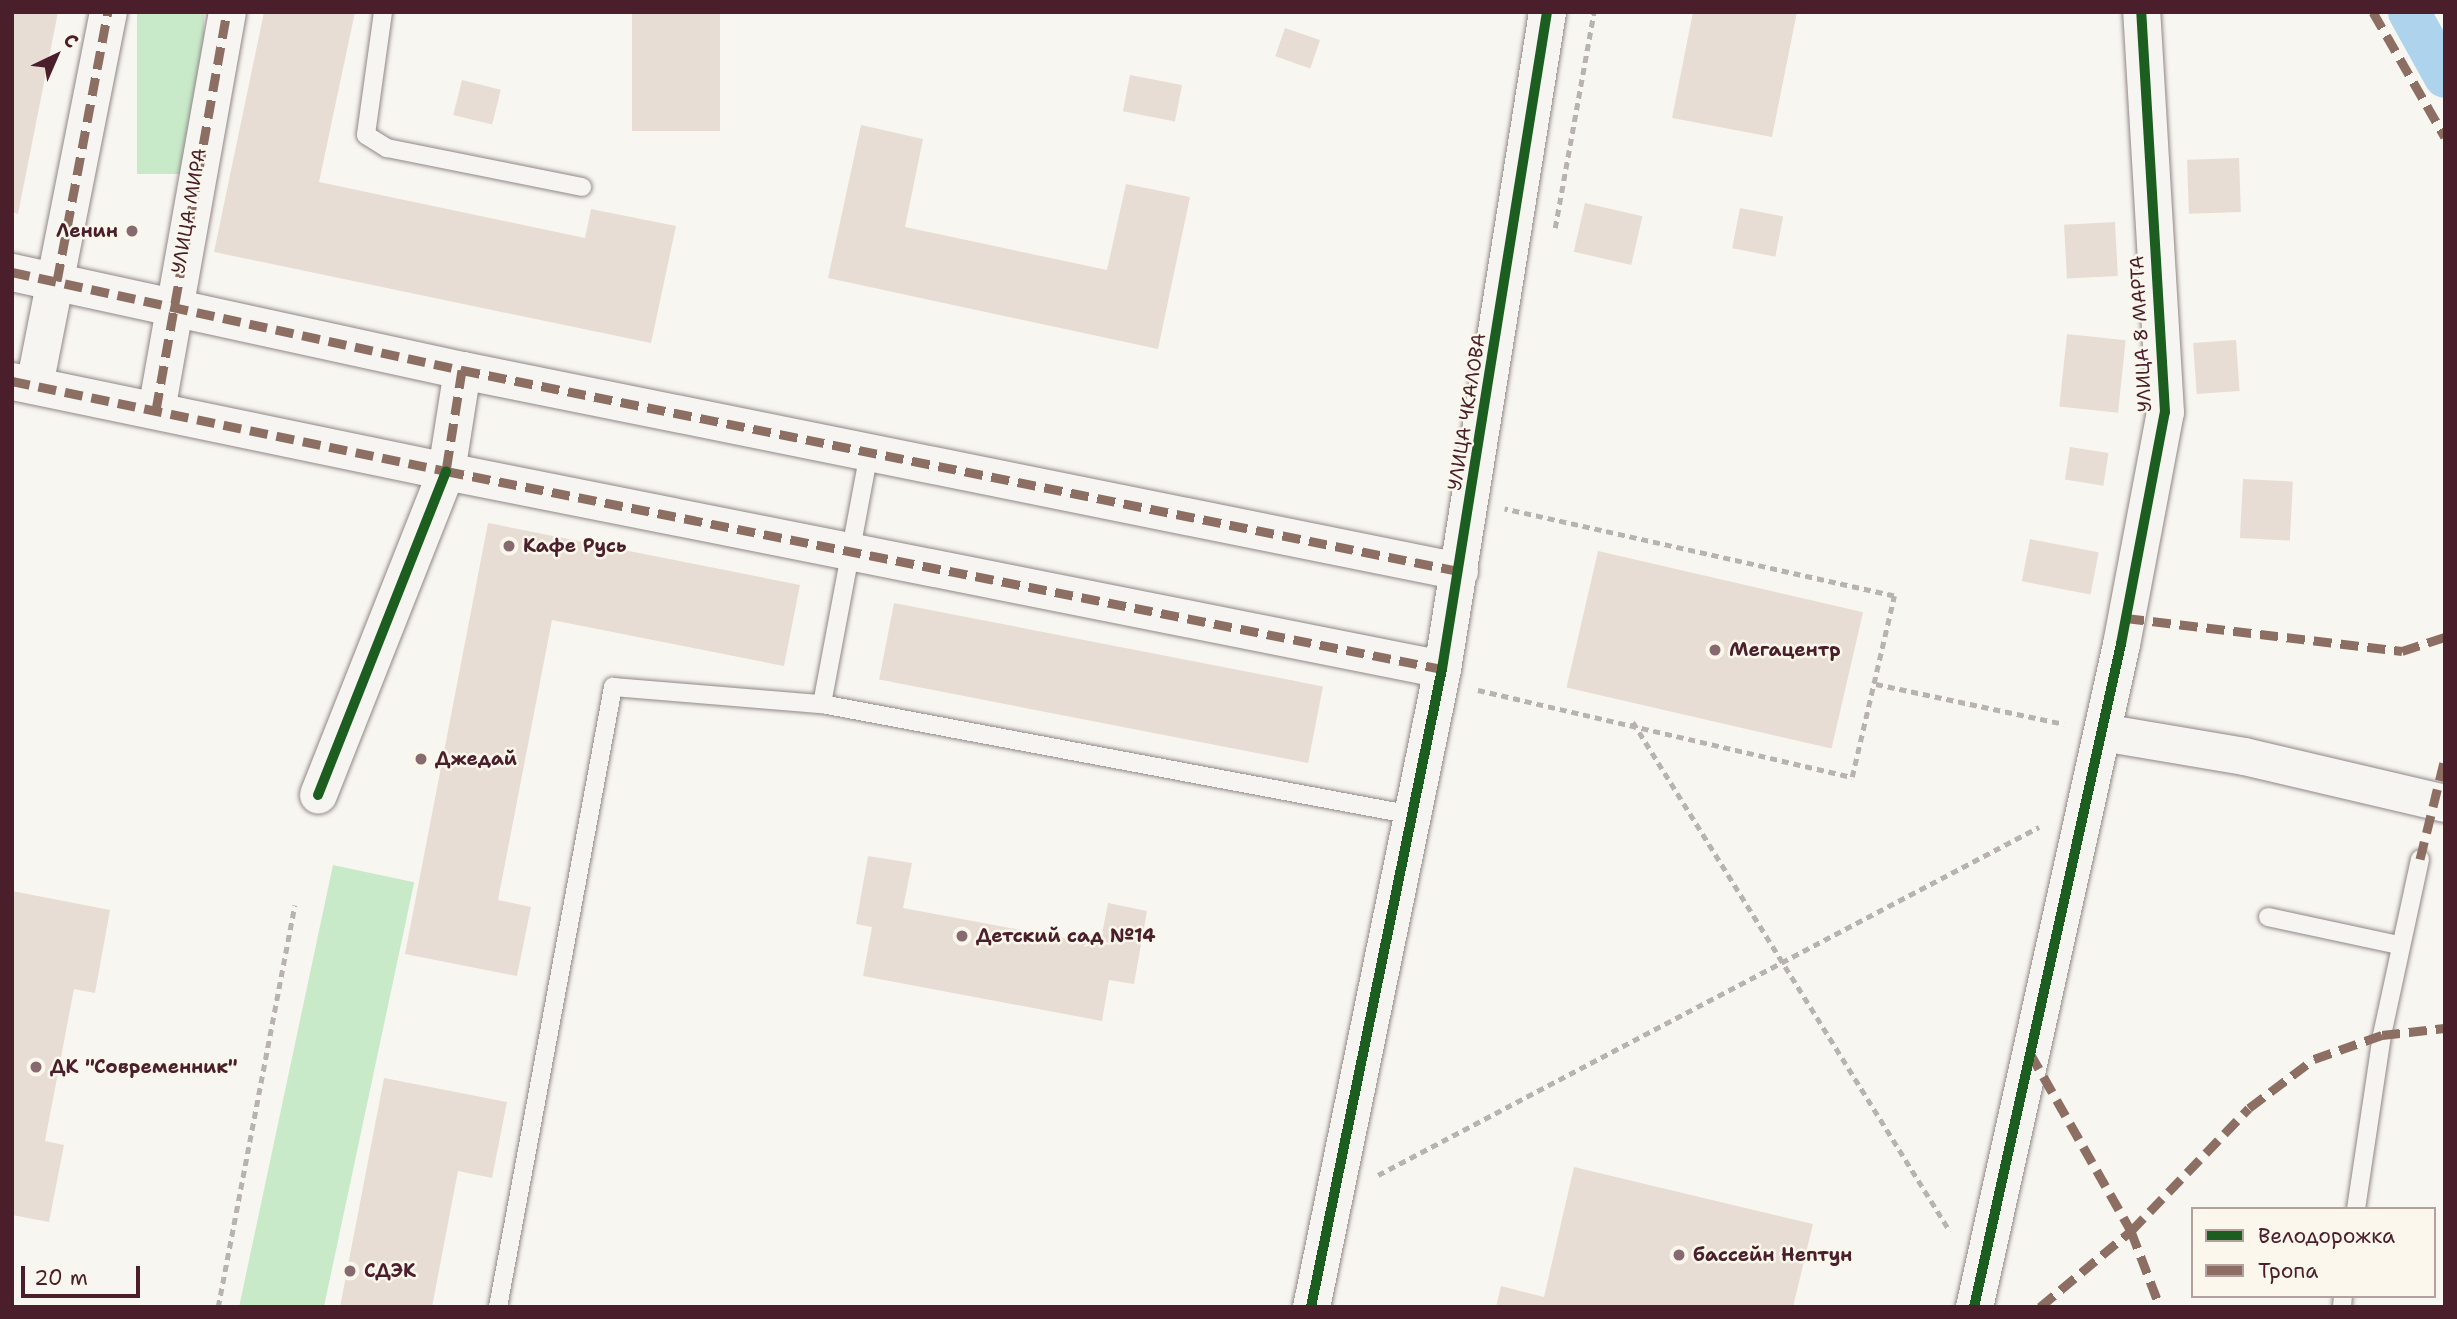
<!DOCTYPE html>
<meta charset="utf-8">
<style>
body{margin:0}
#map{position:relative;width:2457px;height:1319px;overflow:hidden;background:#f8f6f0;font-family:"Shantell Sans",sans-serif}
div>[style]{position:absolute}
.green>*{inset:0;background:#c9eac9;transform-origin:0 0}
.canal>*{height:42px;margin:-21px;padding:0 21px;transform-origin:21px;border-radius:21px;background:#aed4ed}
.building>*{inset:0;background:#e8ddd4;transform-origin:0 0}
.path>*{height:4.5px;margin-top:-2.25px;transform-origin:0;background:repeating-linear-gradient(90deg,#b8b3b1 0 7px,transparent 0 12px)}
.roads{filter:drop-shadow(0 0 2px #918787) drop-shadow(0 0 2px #918787)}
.lane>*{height:18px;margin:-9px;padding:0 9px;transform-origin:9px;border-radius:9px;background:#f6f5f1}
.street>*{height:37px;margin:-18.5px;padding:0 18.5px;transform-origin:18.5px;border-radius:18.5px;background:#f6f5f1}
.quiet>*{height:9px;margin-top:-4.5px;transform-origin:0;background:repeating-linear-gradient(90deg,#8d6e63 0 18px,transparent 0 27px)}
.cycleway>*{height:10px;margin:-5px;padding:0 5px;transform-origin:5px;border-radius:5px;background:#1b5e20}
.dots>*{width:19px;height:19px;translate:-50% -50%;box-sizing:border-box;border:4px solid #fbf7ec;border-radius:50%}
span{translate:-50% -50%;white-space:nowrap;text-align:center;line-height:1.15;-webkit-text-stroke:5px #fbf7ec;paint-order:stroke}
.street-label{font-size:19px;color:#4a1f2b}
.poi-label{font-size:19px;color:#4a1f2b;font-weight:700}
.right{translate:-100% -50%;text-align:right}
.left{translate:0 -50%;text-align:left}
.frame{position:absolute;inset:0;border:14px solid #4a1f2b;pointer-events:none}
.legend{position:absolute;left:2191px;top:1207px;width:245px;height:91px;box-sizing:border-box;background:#fbf7ec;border:2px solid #b4a19f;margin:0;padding:9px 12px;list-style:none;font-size:21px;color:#4a1f2b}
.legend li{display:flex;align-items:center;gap:14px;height:35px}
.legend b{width:35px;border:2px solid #b4a19f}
.north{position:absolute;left:21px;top:21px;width:70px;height:70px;-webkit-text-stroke:5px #fbf7ec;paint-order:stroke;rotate:44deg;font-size:19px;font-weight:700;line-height:28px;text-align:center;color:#4a1f2b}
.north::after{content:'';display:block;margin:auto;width:24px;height:32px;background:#4a1f2b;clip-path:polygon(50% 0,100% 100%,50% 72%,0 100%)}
.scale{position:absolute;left:21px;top:1266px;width:119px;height:32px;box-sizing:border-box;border:4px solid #4a1f2b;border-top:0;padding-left:9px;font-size:21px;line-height:24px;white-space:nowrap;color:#4a1f2b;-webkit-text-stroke:5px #fbf7ec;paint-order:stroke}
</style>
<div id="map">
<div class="green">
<i style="left:137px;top:12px;width:67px;height:162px"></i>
<i style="left:333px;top:865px;width:83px;height:451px;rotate:12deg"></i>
</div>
<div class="canal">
<i style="left:2409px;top:12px;width:74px;rotate:61deg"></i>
</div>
<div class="building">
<i style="clip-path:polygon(12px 12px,58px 12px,18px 214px,12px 212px)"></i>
<i style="clip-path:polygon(264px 12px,355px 12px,319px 182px,585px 238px,591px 209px,676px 226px,651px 343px,214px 252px)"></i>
<i style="left:632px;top:12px;width:88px;height:119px"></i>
<i style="clip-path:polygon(1693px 12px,1797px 12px,1772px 137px,1672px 118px)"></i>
<i style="left:1285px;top:28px;width:37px;height:30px;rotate:19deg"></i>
<i style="left:1130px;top:75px;width:53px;height:37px;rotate:11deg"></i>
<i style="left:462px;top:80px;width:40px;height:36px;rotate:14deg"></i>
<i style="clip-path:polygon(861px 125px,923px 139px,905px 227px,1107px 270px,1126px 184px,1190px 197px,1158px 349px,828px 278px)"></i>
<i style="left:2239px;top:158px;width:54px;height:52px;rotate:88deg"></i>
<i style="left:1585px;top:203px;width:59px;height:50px;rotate:13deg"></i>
<i style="left:1740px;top:208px;width:44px;height:41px;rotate:11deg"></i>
<i style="left:2115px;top:222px;width:54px;height:51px;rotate:87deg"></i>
<i style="left:2067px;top:334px;width:59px;height:73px;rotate:6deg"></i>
<i style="left:2236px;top:340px;width:51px;height:43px;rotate:86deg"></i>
<i style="left:2070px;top:447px;width:39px;height:33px;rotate:9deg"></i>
<i style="left:2243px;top:479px;width:50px;height:59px;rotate:3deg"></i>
<i style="clip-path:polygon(488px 523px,800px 585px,784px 666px,552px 620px,498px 900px,531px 907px,517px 976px,405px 954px)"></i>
<i style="left:2030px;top:539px;width:70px;height:43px;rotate:11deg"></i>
<i style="left:1598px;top:551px;width:272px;height:140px;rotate:13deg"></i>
<i style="left:894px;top:603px;width:437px;height:78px;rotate:11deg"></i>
<i style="clip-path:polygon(868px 856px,912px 863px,903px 908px,1100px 945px,1108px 903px,1147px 911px,1134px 984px,1109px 980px,1102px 1021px,863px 976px,872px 927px,856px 924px)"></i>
<i style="clip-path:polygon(12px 891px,110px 910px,95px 993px,74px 989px,45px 1141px,64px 1145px,49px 1222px,12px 1215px)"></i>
<i style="clip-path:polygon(384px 1078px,507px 1102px,492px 1178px,458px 1171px,432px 1307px,340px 1307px)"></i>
<i style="clip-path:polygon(1574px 1167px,1813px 1224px,1793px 1307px,1496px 1307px,1501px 1286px,1544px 1297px)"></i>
</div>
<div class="path">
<i style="left:1555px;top:228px;width:219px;rotate:-79.8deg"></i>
<i style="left:1876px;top:684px;width:192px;rotate:12deg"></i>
<i style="left:1478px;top:690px;width:384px;rotate:13.1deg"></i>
<i style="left:1852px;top:777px;width:186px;rotate:-76.9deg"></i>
<i style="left:1894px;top:596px;width:399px;rotate:-167.4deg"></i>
<i style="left:1633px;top:722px;width:600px;rotate:58.09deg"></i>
<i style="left:1378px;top:1175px;width:747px;rotate:-27.77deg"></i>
<i style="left:218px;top:1307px;width:409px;rotate:-79.2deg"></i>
</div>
<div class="roads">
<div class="lane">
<i style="left:383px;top:12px;width:124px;rotate:97.9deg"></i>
<i style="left:366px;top:135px;width:25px;rotate:32deg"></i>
<i style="left:387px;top:148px;width:199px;rotate:11.3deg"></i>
<i style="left:822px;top:704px;width:600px;rotate:10.65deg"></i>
<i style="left:2268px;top:917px;width:134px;rotate:12.1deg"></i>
<i style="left:2356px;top:1209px;width:176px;rotate:-81.5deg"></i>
<i style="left:2382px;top:1035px;width:180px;rotate:-77.8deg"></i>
<i style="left:498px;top:1307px;width:631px;rotate:-79.49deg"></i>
<i style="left:613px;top:687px;width:210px;rotate:4.7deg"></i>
<i style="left:822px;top:704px;width:256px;rotate:-79.4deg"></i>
<i style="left:2342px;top:1307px;width:11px;rotate:-85deg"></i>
</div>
<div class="street">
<i style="left:12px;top:272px;width:461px;rotate:12.3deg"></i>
<i style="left:462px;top:370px;width:1017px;rotate:11.4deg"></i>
<i style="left:462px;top:370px;width:102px;rotate:99deg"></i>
<i style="left:446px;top:471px;width:1015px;rotate:11.24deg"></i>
<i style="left:12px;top:381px;width:443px;rotate:11.7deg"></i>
<i style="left:446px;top:471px;width:348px;rotate:111.6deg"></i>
<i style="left:34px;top:385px;width:380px;rotate:-78.8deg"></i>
<i style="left:156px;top:410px;width:404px;rotate:-79.9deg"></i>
<i style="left:2102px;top:732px;width:144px;rotate:9.6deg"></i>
<i style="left:2244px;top:756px;width:206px;rotate:13.2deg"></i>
<i style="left:1311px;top:1307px;width:651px;rotate:-78.4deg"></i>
<i style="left:1442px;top:669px;width:665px;rotate:-80.92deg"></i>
<i style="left:1974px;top:1307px;width:679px;rotate:-77.5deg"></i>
<i style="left:2121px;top:644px;width:236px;rotate:-79.3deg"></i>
<i style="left:2165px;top:412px;width:401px;rotate:-93.4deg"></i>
</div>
</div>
<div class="quiet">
<i style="left:2373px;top:12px;width:144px;rotate:60.1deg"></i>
<i style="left:12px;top:272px;width:461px;rotate:12.3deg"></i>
<i style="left:462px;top:370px;width:1017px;rotate:11.4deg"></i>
<i style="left:57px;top:281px;width:274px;rotate:-79.3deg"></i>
<i style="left:462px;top:370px;width:102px;rotate:99deg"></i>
<i style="left:446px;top:471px;width:1015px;rotate:11.24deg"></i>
<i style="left:12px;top:381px;width:443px;rotate:11.7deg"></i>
<i style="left:156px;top:410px;width:404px;rotate:-79.9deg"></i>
<i style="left:2126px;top:618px;width:278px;rotate:6.8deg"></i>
<i style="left:2402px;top:651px;width:45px;rotate:-18deg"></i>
<i style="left:2420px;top:859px;width:104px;rotate:-76.1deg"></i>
<i style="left:2030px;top:1053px;width:205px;rotate:60.4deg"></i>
<i style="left:2131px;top:1231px;width:81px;rotate:69.1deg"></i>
<i style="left:2040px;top:1307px;width:119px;rotate:-39.9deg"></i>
<i style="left:2131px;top:1231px;width:170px;rotate:-46.2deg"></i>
<i style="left:2249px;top:1108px;width:81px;rotate:-37deg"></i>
<i style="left:2314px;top:1059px;width:72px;rotate:-19.4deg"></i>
<i style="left:2382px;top:1035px;width:63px;rotate:-6.3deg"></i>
</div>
<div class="cycleway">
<i style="left:318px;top:795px;width:348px;rotate:-68.4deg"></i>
<i style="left:1311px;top:1307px;width:651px;rotate:-78.4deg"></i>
<i style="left:1442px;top:669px;width:665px;rotate:-80.92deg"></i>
<i style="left:1974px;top:1307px;width:679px;rotate:-77.5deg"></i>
<i style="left:2121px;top:644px;width:236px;rotate:-79.3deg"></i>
<i style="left:2165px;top:412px;width:401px;rotate:-93.4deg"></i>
</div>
<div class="dots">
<i style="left:132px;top:231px;background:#876a70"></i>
<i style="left:509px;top:546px;background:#876a70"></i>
<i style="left:1715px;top:650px;background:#876a70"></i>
<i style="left:421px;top:759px;background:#876a70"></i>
<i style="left:962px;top:936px;background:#876a70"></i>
<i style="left:36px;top:1067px;background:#876a70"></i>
<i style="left:1679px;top:1255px;background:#876a70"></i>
<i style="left:350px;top:1271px;background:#876a70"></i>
</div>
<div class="street-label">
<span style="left:189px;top:211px;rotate:-80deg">УЛИЦА МИРА</span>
<span style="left:2141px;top:334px;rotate:-93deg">УЛИЦА 8 МАРТА</span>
<span style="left:1467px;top:412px;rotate:-81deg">УЛИЦА ЧКАЛОВА</span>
</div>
<div class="poi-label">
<span class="right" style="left:118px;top:231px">Ленин</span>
<span class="left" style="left:523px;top:546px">Кафе Русь</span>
<span class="left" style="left:1729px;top:650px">Мегацентр</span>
<span class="left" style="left:435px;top:759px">Джедай</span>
<span class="left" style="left:976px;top:936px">Детский сад №14</span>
<span class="left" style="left:50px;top:1067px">ДК "Современник"</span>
<span class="left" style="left:1693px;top:1255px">бассейн Нептун</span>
<span class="left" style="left:364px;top:1271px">СДЭК</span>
</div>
<div class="frame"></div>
<ul class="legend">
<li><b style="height:9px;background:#1b5e20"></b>Велодорожка</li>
<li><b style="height:9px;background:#8d6e63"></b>Тропа</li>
</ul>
<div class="north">С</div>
<div class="scale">20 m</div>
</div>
